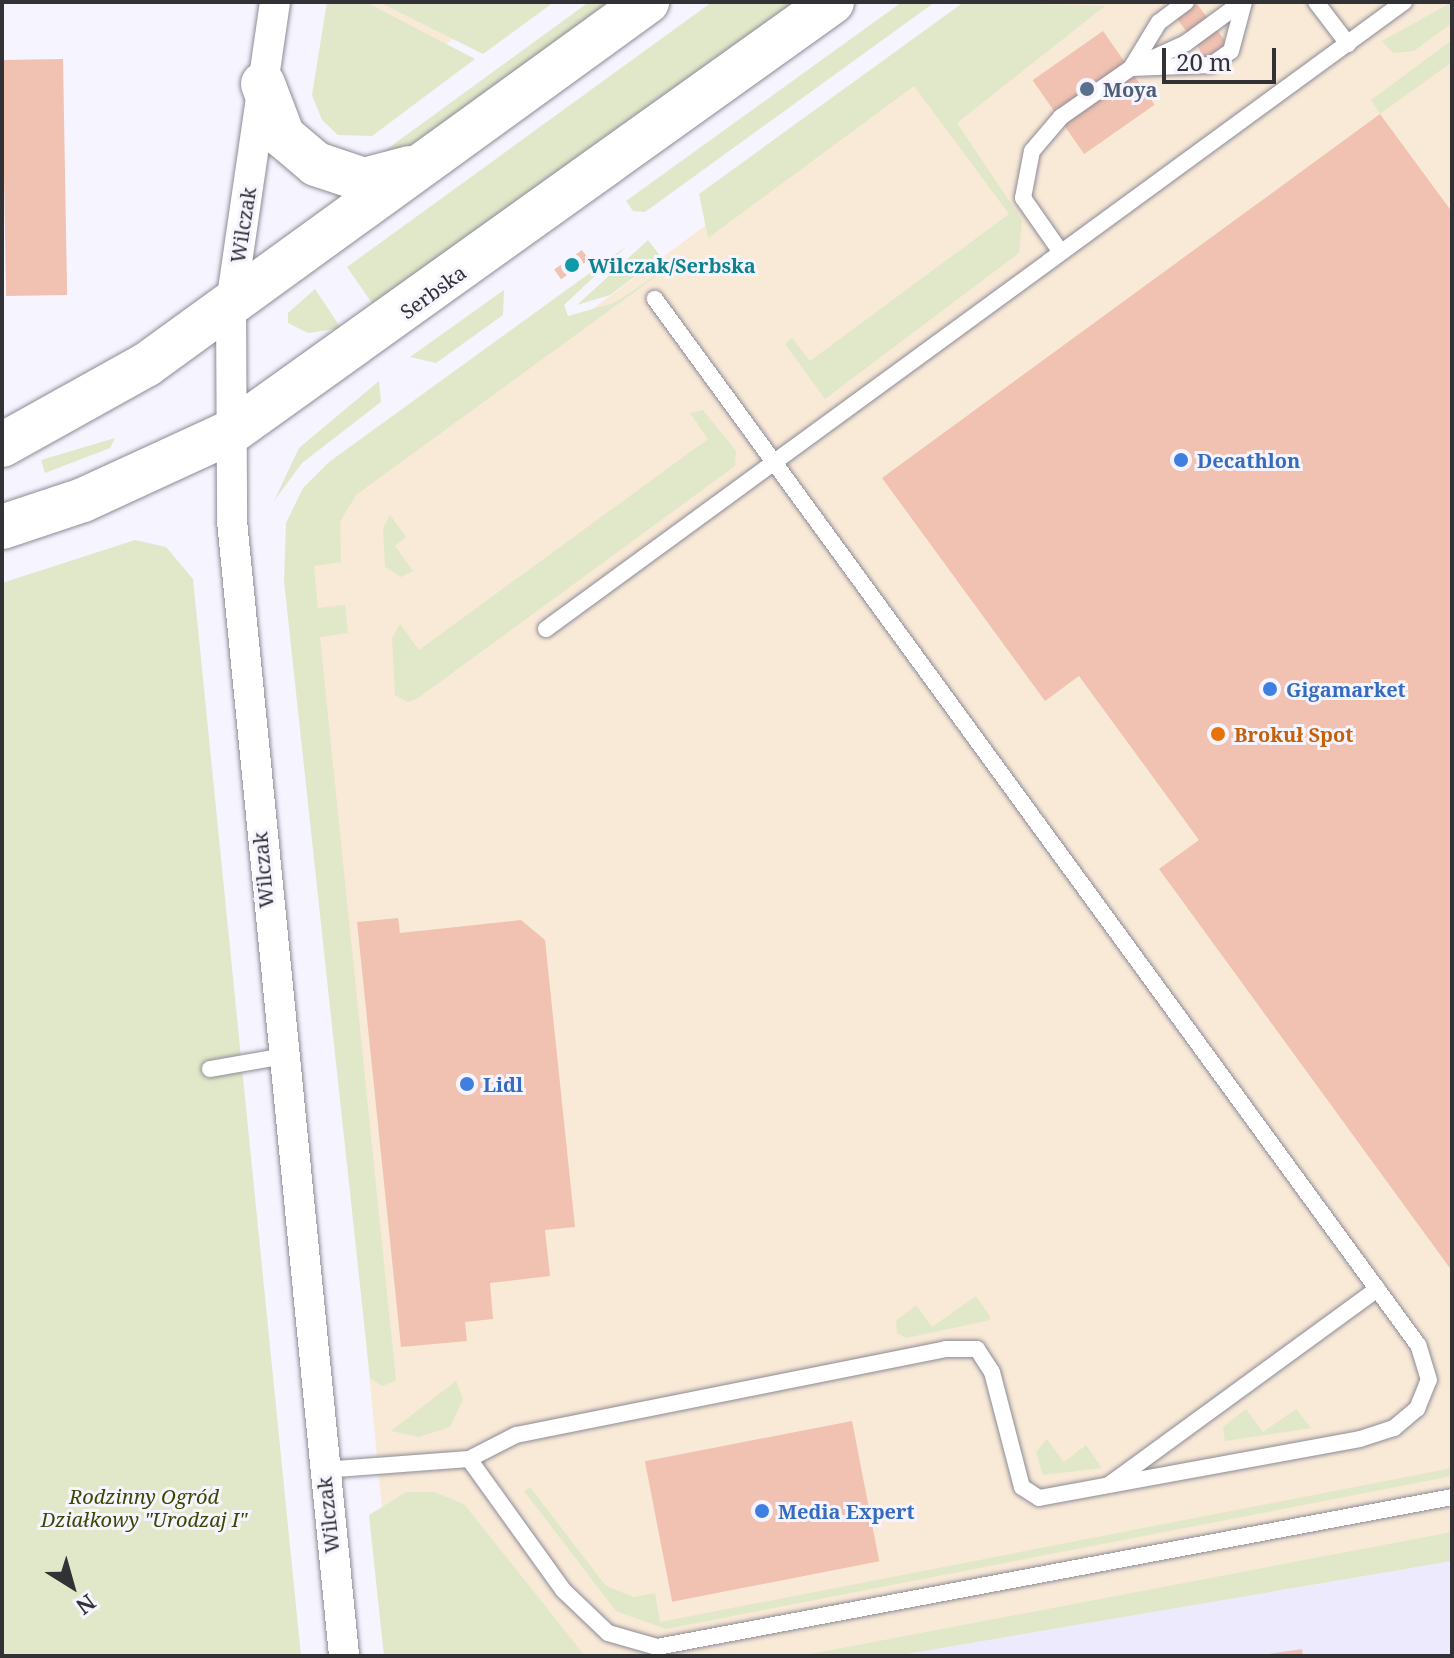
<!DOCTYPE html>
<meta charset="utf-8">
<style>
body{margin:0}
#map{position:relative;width:1454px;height:1658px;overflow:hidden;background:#f6f4fe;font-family:"Noto Serif",serif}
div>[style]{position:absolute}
.commercial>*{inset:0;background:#f9e9d7}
.built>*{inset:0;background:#eeeafd}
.green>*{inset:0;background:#e0e8c9}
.building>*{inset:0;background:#f1c2b1;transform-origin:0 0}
.roads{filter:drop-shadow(0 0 2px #8d8b96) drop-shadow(0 0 2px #8d8b96)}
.lane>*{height:16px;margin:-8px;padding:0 8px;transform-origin:8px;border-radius:8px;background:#fff}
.street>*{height:30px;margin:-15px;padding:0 15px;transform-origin:15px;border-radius:15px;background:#fff}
.secondary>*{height:44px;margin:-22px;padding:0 22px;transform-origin:22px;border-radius:22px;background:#fff}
.dots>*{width:22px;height:22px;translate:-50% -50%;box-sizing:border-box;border:4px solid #f6f4fe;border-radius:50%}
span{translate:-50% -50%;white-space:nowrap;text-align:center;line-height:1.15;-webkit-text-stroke:6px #f6f4fe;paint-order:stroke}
.service-label{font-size:20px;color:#4e5e75;font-weight:700}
.left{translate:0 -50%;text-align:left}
.street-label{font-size:20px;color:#323136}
.culture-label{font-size:20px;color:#0d838f;font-weight:700}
.shop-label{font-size:20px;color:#366cbe;font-weight:700}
.food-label{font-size:20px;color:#c56008;font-weight:700}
.park-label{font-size:20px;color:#3b4600;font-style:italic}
.frame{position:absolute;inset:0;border:4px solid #323136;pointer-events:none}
.north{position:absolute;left:32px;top:1546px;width:80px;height:80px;-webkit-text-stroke:6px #f6f4fe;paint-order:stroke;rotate:143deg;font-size:22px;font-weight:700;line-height:32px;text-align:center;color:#323136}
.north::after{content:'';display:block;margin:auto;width:28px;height:36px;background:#323136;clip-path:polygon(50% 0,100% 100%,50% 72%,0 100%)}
.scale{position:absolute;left:1162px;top:48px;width:114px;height:36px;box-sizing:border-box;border:4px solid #323136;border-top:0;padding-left:10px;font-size:24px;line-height:28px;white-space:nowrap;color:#323136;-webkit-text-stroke:6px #f6f4fe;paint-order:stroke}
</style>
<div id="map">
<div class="commercial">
<i style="clip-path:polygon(366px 2px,504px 2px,446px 44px)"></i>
<i style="clip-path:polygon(1008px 2px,1452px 2px,1452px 1561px,895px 1656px,396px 1656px,293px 575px,357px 483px)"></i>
</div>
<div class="built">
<i style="clip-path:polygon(1452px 1561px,1452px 1656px,895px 1656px,1318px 1584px)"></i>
</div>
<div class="green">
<i style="clip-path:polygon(327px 2px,366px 2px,475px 59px,372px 136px,338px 135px,322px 120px,312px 95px)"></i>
<i style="clip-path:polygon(379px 2px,554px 2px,483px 54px)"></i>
<i style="clip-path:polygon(589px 2px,614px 2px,409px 150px,372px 160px)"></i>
<i style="clip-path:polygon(712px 2px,797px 2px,376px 309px,347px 267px)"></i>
<i style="clip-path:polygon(902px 2px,935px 2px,645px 212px,633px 211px,626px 201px)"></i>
<i style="clip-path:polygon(964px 2px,1105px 6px,957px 123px,1022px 220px,1019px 253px,825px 399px,785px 344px,792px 338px,810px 361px,1009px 214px,914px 86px,708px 238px,699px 194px)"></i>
<i style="clip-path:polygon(1452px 2px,1452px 23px,1414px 51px,1393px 53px,1382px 41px)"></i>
<i style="clip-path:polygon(1452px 40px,1452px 62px,1380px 114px,1371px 100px)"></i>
<i style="clip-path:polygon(648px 240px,661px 257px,610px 295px,577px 305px)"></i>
<i style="clip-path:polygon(627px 246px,564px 305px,568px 316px,614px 303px,666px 269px,356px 495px,340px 522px,341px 562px,314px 566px,318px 608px,345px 605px,348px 633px,320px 637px,396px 1381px,382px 1386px,370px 1378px,284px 581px,286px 523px,303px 488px,329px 462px)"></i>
<i style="clip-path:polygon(315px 289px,341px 328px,308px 333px,288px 323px,288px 313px)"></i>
<i style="clip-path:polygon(504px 290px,503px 315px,436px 363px,410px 357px)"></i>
<i style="clip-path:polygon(379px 381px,381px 402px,302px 463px,274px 501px,299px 448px)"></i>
<i style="clip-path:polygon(703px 410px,736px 451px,735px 466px,418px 698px,408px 702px,395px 695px,392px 638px,400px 624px,419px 650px,708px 439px,690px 413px)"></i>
<i style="clip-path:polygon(115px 438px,110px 448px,45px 473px,41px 460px)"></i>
<i style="clip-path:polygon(390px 515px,406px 537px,395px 546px,413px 571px,401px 577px,385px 567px,383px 528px)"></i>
<i style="clip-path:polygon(135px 540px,166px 547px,193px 579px,301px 1656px,2px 1656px,2px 583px)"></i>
<i style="clip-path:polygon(976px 1296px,991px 1318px,986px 1321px,906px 1338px,897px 1333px,896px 1321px,916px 1305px,932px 1327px)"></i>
<i style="clip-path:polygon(456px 1381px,463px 1399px,450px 1427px,419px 1437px,391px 1431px)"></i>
<i style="clip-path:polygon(1246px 1409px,1263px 1432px,1296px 1409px,1311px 1428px,1225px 1441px,1223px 1427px)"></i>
<i style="clip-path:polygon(1047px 1439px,1064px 1462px,1086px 1445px,1102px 1468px,1043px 1475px,1036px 1452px)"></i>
<i style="clip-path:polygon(1452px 1468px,1452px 1476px,666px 1629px,616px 1611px,524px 1491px,530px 1487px,606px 1586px,634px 1597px,655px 1593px,660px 1622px)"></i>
<i style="clip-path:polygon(406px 1492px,434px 1492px,464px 1504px,585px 1656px,384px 1656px,369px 1515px)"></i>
<i style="clip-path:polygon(1452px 1532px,1452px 1561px,895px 1656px,800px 1656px)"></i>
</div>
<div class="building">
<i style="left:1197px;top:4px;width:20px;height:25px;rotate:53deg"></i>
<i style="clip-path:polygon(1217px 30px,1228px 45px,1205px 62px,1197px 44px)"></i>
<i style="left:1103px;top:31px;width:90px;height:86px;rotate:55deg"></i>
<i style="left:63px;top:59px;width:236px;height:61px;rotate:89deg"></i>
<i style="clip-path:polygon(1380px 114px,1452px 212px,1452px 1271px,1159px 869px,1199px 840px,1079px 676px,1045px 701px,882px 478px)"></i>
<i style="left:582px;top:250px;width:12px;height:34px;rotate:55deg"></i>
<i style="clip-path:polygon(398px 918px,400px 933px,521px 920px,545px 940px,575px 1227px,545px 1230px,550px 1276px,490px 1283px,493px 1319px,465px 1322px,467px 1341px,401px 1347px,357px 922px)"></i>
<i style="left:852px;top:1421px;width:143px;height:211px;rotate:79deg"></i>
<i style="clip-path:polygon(1302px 1649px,1303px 1656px,1270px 1656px,1269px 1654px)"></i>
</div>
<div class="roads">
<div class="lane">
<i style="left:1186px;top:2px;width:34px;rotate:143deg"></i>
<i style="left:1159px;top:22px;width:54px;rotate:121.3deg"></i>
<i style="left:1131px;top:68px;width:80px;rotate:-2.1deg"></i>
<i style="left:1211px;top:65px;width:24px;rotate:-35deg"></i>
<i style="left:1231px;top:51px;width:51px;rotate:-75.1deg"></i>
<i style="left:1316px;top:2px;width:53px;rotate:52.7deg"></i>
<i style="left:1060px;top:251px;width:65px;rotate:-124.9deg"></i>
<i style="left:1023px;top:198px;width:48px;rotate:-79.2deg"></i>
<i style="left:1032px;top:151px;width:45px;rotate:-49.5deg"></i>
<i style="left:1061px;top:117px;width:85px;rotate:-35deg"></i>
<i style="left:1131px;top:68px;width:60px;rotate:-24.4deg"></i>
<i style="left:1186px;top:43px;width:69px;rotate:-36.2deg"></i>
<i style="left:546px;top:629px;width:1063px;rotate:-36.16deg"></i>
<i style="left:210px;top:1069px;width:70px;rotate:-9.9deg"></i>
<i style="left:469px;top:1459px;width:161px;rotate:54.3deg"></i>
<i style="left:563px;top:1590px;width:62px;rotate:43.7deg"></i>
<i style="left:608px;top:1633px;width:51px;rotate:15.9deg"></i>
<i style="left:657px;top:1647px;width:809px;rotate:-10.68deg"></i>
<i style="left:323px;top:1470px;width:146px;rotate:-4.3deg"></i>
<i style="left:469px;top:1459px;width:53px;rotate:-27.1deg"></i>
<i style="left:516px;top:1435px;width:439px;rotate:-11.3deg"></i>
<i style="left:946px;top:1349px;width:31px"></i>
<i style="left:977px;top:1349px;width:27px;rotate:57deg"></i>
<i style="left:992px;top:1372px;width:119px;rotate:75.4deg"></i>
<i style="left:1022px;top:1487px;width:20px;rotate:33deg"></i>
<i style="left:1039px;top:1498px;width:326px;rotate:-10.4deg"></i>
<i style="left:1360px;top:1439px;width:36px;rotate:-18deg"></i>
<i style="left:1394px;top:1428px;width:30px;rotate:-40deg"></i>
<i style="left:1417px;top:1409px;width:31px;rotate:-68deg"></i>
<i style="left:1429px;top:1380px;width:37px;rotate:-107deg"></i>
<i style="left:1418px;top:1345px;width:1295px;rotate:-126.11deg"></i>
<i style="left:1110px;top:1484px;width:331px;rotate:-36.1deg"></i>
</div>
<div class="street">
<i style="left:275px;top:2px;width:306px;rotate:98.3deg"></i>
<i style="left:231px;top:305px;width:216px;rotate:89.7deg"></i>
<i style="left:232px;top:521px;width:1141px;rotate:84.36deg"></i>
</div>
<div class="secondary">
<i style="left:263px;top:84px;width:56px;rotate:69deg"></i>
<i style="left:283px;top:136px;width:43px;rotate:40.3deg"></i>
<i style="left:316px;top:164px;width:51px;rotate:18.4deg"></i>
<i style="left:364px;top:180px;width:48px;rotate:-14.6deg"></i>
<i style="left:2px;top:445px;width:165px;rotate:-29.1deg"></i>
<i style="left:146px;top:365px;width:619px;rotate:-35.93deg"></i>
<i style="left:2px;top:527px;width:85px;rotate:-18.4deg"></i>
<i style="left:83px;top:500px;width:163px;rotate:-24.7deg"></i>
<i style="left:231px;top:432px;width:739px;rotate:-35.58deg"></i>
</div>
</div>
<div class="dots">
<i style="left:1087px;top:89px;background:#5c6f8a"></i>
<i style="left:572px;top:265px;background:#0f9aa8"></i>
<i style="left:1181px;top:460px;background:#3f7fe0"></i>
<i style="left:1270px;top:689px;background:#3f7fe0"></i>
<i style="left:1218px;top:734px;background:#e8710a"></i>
<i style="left:467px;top:1084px;background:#3f7fe0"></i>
<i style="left:762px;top:1511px;background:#3f7fe0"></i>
</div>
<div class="service-label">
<span class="left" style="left:1103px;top:89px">Moya</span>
</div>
<div class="street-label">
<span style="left:243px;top:225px;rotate:-81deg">Wilczak</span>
<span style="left:433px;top:292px;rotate:-36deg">Serbska</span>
<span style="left:263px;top:870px;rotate:-95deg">Wilczak</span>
<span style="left:328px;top:1515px;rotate:-96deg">Wilczak</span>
</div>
<div class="culture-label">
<span class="left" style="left:588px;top:265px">Wilczak/Serbska</span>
</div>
<div class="shop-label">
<span class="left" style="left:1197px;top:460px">Decathlon</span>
<span class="left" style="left:1286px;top:689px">Gigamarket</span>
<span class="left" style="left:483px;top:1084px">Lidl</span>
<span class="left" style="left:778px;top:1511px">Media Expert</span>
</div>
<div class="food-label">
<span class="left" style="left:1234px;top:734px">Brokuł Spot</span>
</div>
<div class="park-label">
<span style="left:144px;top:1508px">Rodzinny Ogród<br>Działkowy "Urodzaj I"</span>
</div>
<div class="frame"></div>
<div class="north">N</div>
<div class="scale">20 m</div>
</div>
